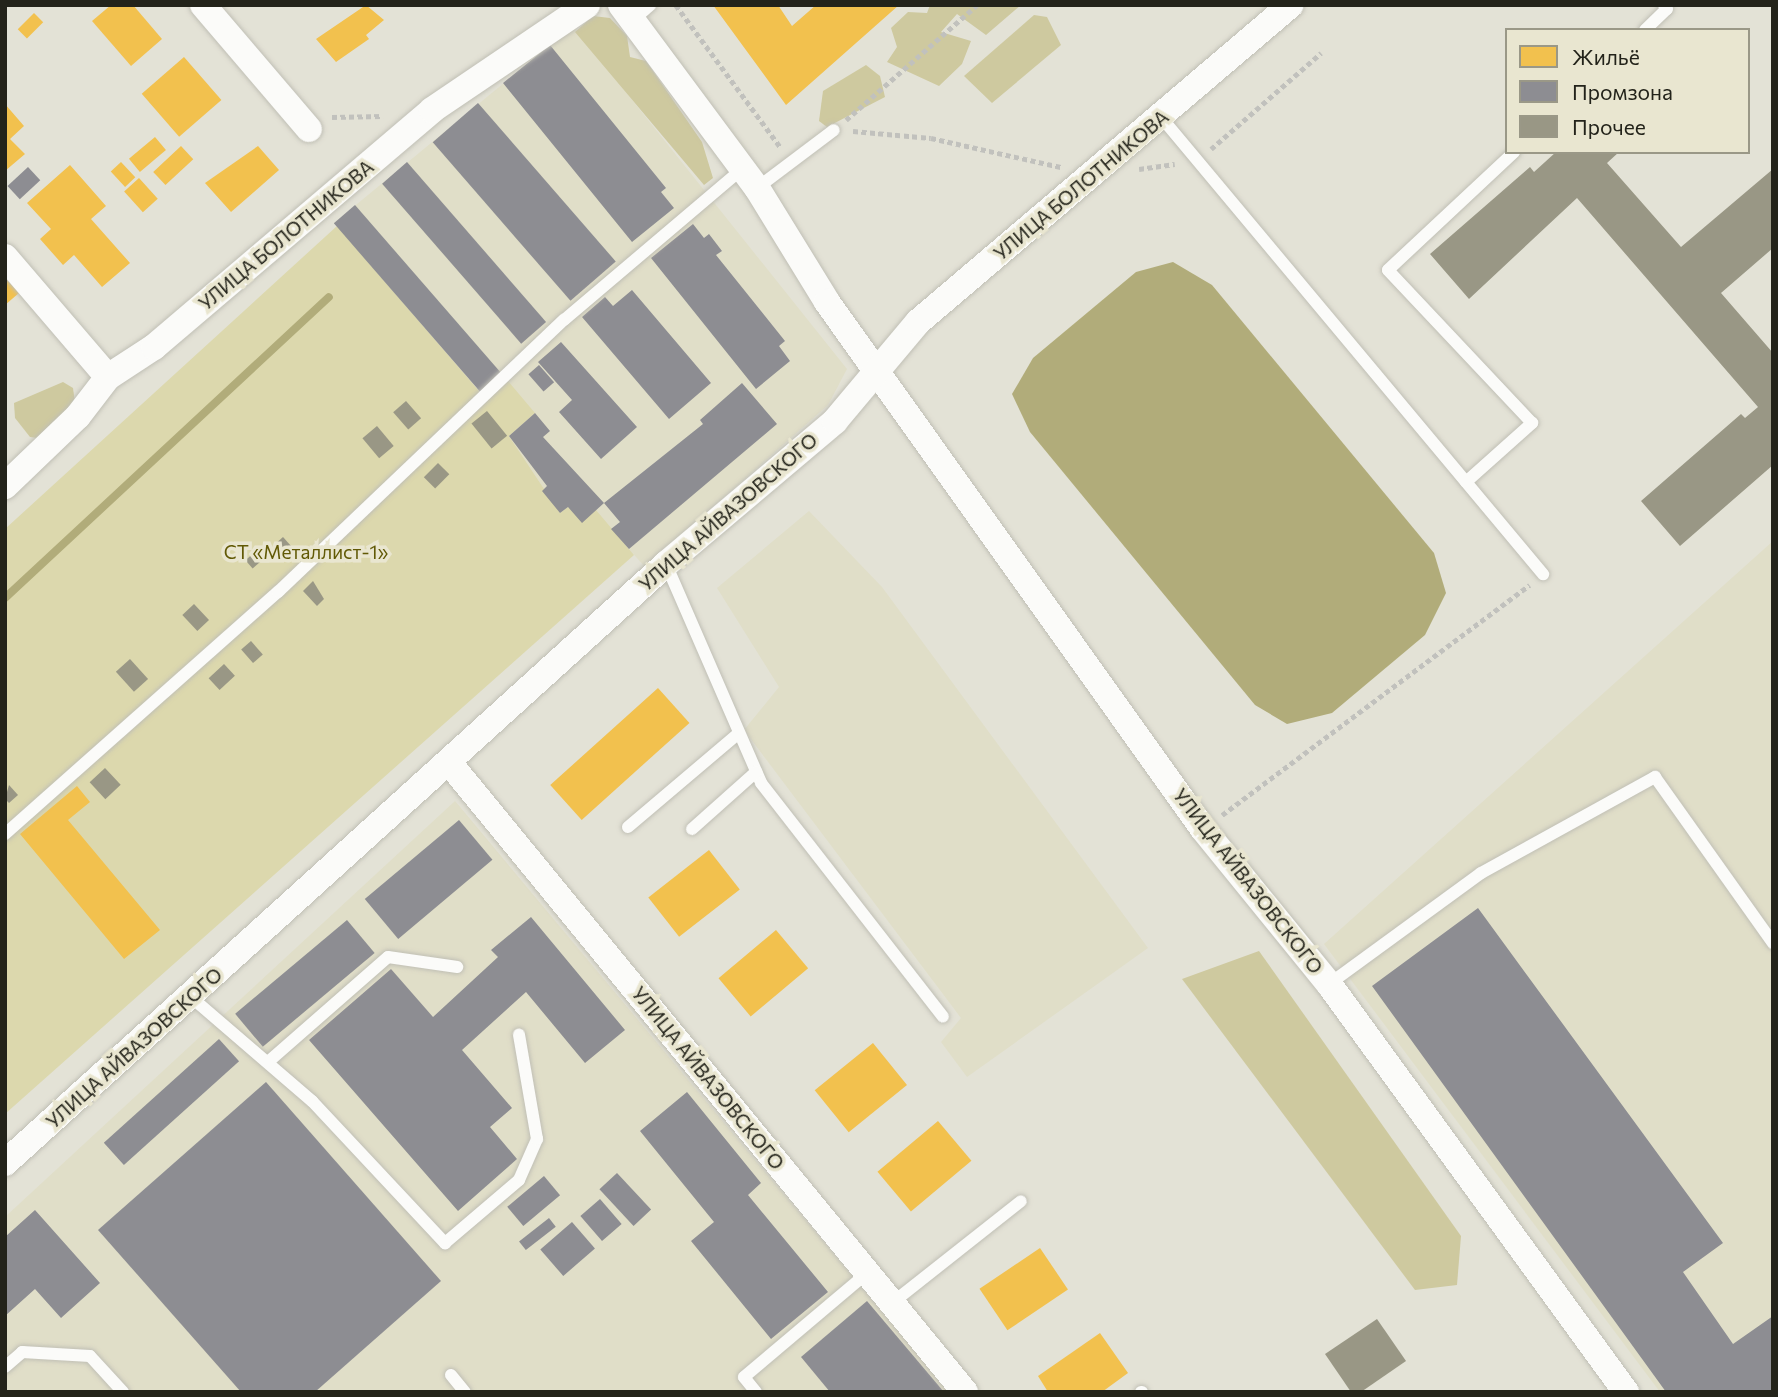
<!DOCTYPE html>
<meta charset="utf-8">
<style>
body{margin:0}
#map{position:relative;width:1778px;height:1397px;overflow:hidden;background:#e3e2d6;font-family:Commissioner,sans-serif}
div>[style]{position:absolute}
.built>*{inset:0;background:#e0dec8}
.green>*{inset:0;background:#dcd8ad}
.forest>*{inset:0;background:#cec99f}
.water>*{inset:0;background:#b1ac7a}
.homes>*{inset:0;background:#f2c14e;transform-origin:0 0}
.industry>*{inset:0;background:#8d8d92;transform-origin:0 0}
.stream>*{height:8px;margin:-4px;padding:0 4px;transform-origin:4px;border-radius:4px;background:#b1ac7a}
.building>*{inset:0;background:#999785;transform-origin:0 0}
.path>*{height:4.5px;margin-top:-2.25px;transform-origin:0;background:repeating-linear-gradient(90deg,#c1c1bd 0 5px,transparent 0 8.5px)}
.roads{filter:drop-shadow(0 0 2px #c0bfb5) drop-shadow(0 0 2px #c0bfb5)}
.service>*{height:12px;margin:-6px;padding:0 6px;transform-origin:6px;border-radius:6px;background:#fbfbf9}
.minor>*{height:26px;margin:-13px;padding:0 13px;transform-origin:13px;border-radius:13px;background:#fbfbf9}
span{translate:-50% -50%;white-space:nowrap;text-align:center;line-height:1.15;-webkit-text-stroke:7px #e9e6d0;paint-order:stroke}
.street-label{font-size:19px;color:#23231a}
.park-label{font-size:19px;color:#615905}
.frame{position:absolute;inset:0;border:7px solid #23231a;pointer-events:none}
.legend{position:absolute;left:1505px;top:28px;width:245px;height:126px;box-sizing:border-box;background:#e9e6d0;border:2px solid #9a9887;margin:0;padding:9px 12px;list-style:none;font-size:21px;color:#23231a}
.legend li{display:flex;align-items:center;gap:14px;height:35px}
.legend b{width:35px;border:2px solid #9a9887}
</style>
<div id="map">
<div class="built">
<i style="clip-path:polygon(573px 26px,847px 369px,828px 405px,645px 567px,611px 529px,560px 513px,509px 436px,535px 414px,334px 223px)"></i>
<i style="clip-path:polygon(809px 511px,882px 587px,1148px 948px,967px 1077px,941px 1042px,961px 1018px,744px 730px,779px 687px,717px 588px)"></i>
<i style="clip-path:polygon(1773px 541px,1773px 1392px,1660px 1392px,1324px 944px)"></i>
<i style="clip-path:polygon(455px 801px,949px 1392px,5px 1392px,5px 1217px)"></i>
</div>
<div class="green">
<i style="clip-path:polygon(337px 226px,480px 392px,502px 374px,535px 413px,509px 436px,560px 513px,568px 507px,596px 510px,634px 555px,5px 1114px,5px 529px)"></i>
</div>
<div class="forest">
<i style="clip-path:polygon(930px 5px,1021px 5px,986px 35px,957px 14px,941px 32px,971px 41px,962px 64px,939px 86px,887px 62px,897px 47px,891px 28px,908px 12px,927px 13px)"></i>
<i style="clip-path:polygon(1034px 15px,1047px 17px,1061px 45px,992px 103px,964px 76px)"></i>
<i style="clip-path:polygon(593px 16px,610px 18px,627px 36px,630px 57px,646px 61px,702px 142px,713px 178px,704px 185px,575px 32px)"></i>
<i style="clip-path:polygon(866px 65px,880px 76px,885px 97px,827px 127px,819px 121px,823px 91px)"></i>
<i style="clip-path:polygon(63px 382px,73px 388px,75px 403px,44px 439px,30px 437px,15px 418px,14px 403px)"></i>
<i style="clip-path:polygon(1259px 951px,1461px 1236px,1457px 1285px,1415px 1290px,1182px 979px)"></i>
</div>
<div class="water">
<i style="clip-path:polygon(1173px 262px,1212px 285px,1434px 553px,1446px 593px,1425px 635px,1332px 713px,1287px 724px,1255px 705px,1030px 432px,1012px 394px,1033px 358px,1136px 272px)"></i>
</div>
<div class="homes">
<i style="clip-path:polygon(111px 5px,133px 5px,162px 39px,131px 66px,92px 21px)"></i>
<i style="clip-path:polygon(366px 5px,384px 20px,366px 35px,369px 39px,336px 62px,316px 39px)"></i>
<i style="clip-path:polygon(713px 5px,778px 5px,792px 26px,816px 5px,899px 5px,786px 105px)"></i>
<i style="left:34px;top:13px;width:13px;height:23px;rotate:45deg"></i>
<i style="left:184px;top:57px;width:57px;height:56px;rotate:49deg"></i>
<i style="clip-path:polygon(5px 104px,24px 126px,10px 139px,25px 154px,5px 171px)"></i>
<i style="left:155px;top:137px;width:17px;height:34px;rotate:50deg"></i>
<i style="left:181px;top:146px;width:18px;height:38px;rotate:47deg"></i>
<i style="clip-path:polygon(258px 146px,279px 170px,231px 212px,205px 183px)"></i>
<i style="left:121px;top:162px;width:21px;height:14px;rotate:47deg"></i>
<i style="clip-path:polygon(70px 165px,106px 206px,91px 219px,130px 263px,102px 287px,74px 255px,63px 265px,40px 239px,51px 229px,27px 203px)"></i>
<i style="left:139px;top:178px;width:28px;height:20px;rotate:48deg"></i>
<i style="clip-path:polygon(5px 278px,19px 293px,5px 305px)"></i>
<i style="left:658px;top:688px;width:47px;height:145px;rotate:48deg"></i>
<i style="clip-path:polygon(77px 786px,90px 802px,68px 820px,160px 930px,124px 959px,20px 834px)"></i>
<i style="left:709px;top:850px;width:50px;height:77px;rotate:52deg"></i>
<i style="left:776px;top:930px;width:50px;height:75px;rotate:50deg"></i>
<i style="left:873px;top:1043px;width:54px;height:75px;rotate:51deg"></i>
<i style="left:938px;top:1121px;width:52px;height:79px;rotate:50deg"></i>
<i style="left:1040px;top:1248px;width:50px;height:73px;rotate:56deg"></i>
<i style="clip-path:polygon(1100px 1333px,1128px 1373px,1102px 1392px,1048px 1392px,1038px 1376px)"></i>
</div>
<div class="industry">
<i style="clip-path:polygon(550px 45px,666px 188px,661px 192px,674px 208px,632px 242px,503px 83px)"></i>
<i style="left:478px;top:103px;width:210px;height:60px;rotate:49deg"></i>
<i style="left:407px;top:162px;width:212px;height:33px;rotate:49deg"></i>
<i style="left:28px;top:167px;width:18px;height:28px;rotate:47deg"></i>
<i style="left:355px;top:205px;width:224px;height:28px;rotate:49deg"></i>
<i style="clip-path:polygon(693px 224px,704px 238px,709px 234px,722px 251px,716px 255px,785px 341px,779px 346px,790px 361px,756px 389px,651px 258px)"></i>
<i style="clip-path:polygon(632px 290px,711px 383px,669px 419px,582px 317px,605px 297px,613px 306px)"></i>
<i style="clip-path:polygon(561px 342px,637px 427px,601px 459px,559px 412px,572px 400px,538px 362px)"></i>
<i style="left:539px;top:365px;width:23px;height:14px;rotate:49deg"></i>
<i style="clip-path:polygon(742px 383px,777px 424px,629px 549px,611px 529px,620px 522px,604px 503px,703px 424px,700px 420px)"></i>
<i style="clip-path:polygon(535px 413px,550px 431px,543px 437px,604px 503px,582px 523px,568px 507px,560px 513px,542px 491px,547px 486px,509px 436px)"></i>
<i style="left:459px;top:820px;width:52px;height:123px;rotate:50deg"></i>
<i style="clip-path:polygon(1478px 908px,1723px 1243px,1683px 1272px,1733px 1344px,1773px 1316px,1773px 1392px,1666px 1392px,1372px 986px)"></i>
<i style="clip-path:polygon(531px 917px,625px 1030px,585px 1063px,526px 992px,462px 1050px,512px 1108px,490px 1127px,517px 1159px,458px 1211px,309px 1040px,391px 969px,433px 1017px,498px 957px,491px 950px)"></i>
<i style="left:347px;top:920px;width:43px;height:146px;rotate:50deg"></i>
<i style="left:219px;top:1039px;width:30px;height:155px;rotate:48deg"></i>
<i style="clip-path:polygon(266px 1082px,441px 1281px,315px 1392px,241px 1392px,98px 1230px)"></i>
<i style="clip-path:polygon(687px 1092px,761px 1183px,748px 1195px,828px 1292px,771px 1339px,691px 1241px,714px 1222px,640px 1131px)"></i>
<i style="left:617px;top:1173px;width:50px;height:24px;rotate:47deg"></i>
<i style="left:544px;top:1176px;width:25px;height:48px;rotate:50deg"></i>
<i style="left:600px;top:1199px;width:33px;height:26px;rotate:49deg"></i>
<i style="clip-path:polygon(35px 1210px,100px 1283px,61px 1318px,35px 1289px,5px 1316px,5px 1237px)"></i>
<i style="left:549px;top:1218px;width:11px;height:38px;rotate:52deg"></i>
<i style="left:572px;top:1222px;width:35px;height:42px;rotate:49deg"></i>
<i style="clip-path:polygon(867px 1301px,944px 1392px,830px 1392px,801px 1357px)"></i>
</div>
<div class="stream">
<i style="left:5px;top:598px;width:442px;rotate:-42.9deg"></i>
</div>
<div class="building">
<i style="clip-path:polygon(1556px 152px,1619px 152px,1607px 163px,1681px 247px,1773px 169px,1773px 248px,1721px 293px,1773px 353px,1773px 465px,1680px 546px,1641px 501px,1741px 414px,1745px 418px,1758px 407px,1577px 198px,1469px 299px,1430px 254px,1530px 167px,1534px 172px)"></i>
<i style="left:406px;top:401px;width:23px;height:17px;rotate:49deg"></i>
<i style="left:487px;top:411px;width:32px;height:20px;rotate:51deg"></i>
<i style="left:377px;top:426px;width:26px;height:19px;rotate:50deg"></i>
<i style="left:438px;top:463px;width:16px;height:20px;rotate:45deg"></i>
<i style="left:283px;top:537px;width:13px;height:16px;rotate:48deg"></i>
<i style="left:256px;top:551px;width:11px;height:14px;rotate:49deg"></i>
<i style="clip-path:polygon(313px 581px,324px 599px,317px 606px,303px 591px)"></i>
<i style="left:194px;top:604px;width:22px;height:16px;rotate:47deg"></i>
<i style="left:251px;top:641px;width:18px;height:13px;rotate:49deg"></i>
<i style="left:130px;top:659px;width:27px;height:19px;rotate:48deg"></i>
<i style="left:224px;top:664px;width:16px;height:21px;rotate:47deg"></i>
<i style="left:105px;top:768px;width:23px;height:21px;rotate:47deg"></i>
<i style="clip-path:polygon(9px 785px,18px 795px,9px 803px,5px 799px)"></i>
<i style="clip-path:polygon(1377px 1319px,1406px 1361px,1361px 1392px,1351px 1392px,1325px 1354px)"></i>
</div>
<div class="path">
<i style="left:676px;top:5px;width:177px;rotate:53.7deg"></i>
<i style="left:332px;top:117px;width:51px;rotate:-1.1deg"></i>
<i style="left:846px;top:120px;width:174px;rotate:-41.3deg"></i>
<i style="left:853px;top:131px;width:78px;rotate:5.1deg"></i>
<i style="left:931px;top:138px;width:133px;rotate:12.6deg"></i>
<i style="left:1211px;top:149px;width:146px;rotate:-41.1deg"></i>
<i style="left:1139px;top:169px;width:36px;rotate:-8deg"></i>
<i style="left:1222px;top:815px;width:384px;rotate:-36.8deg"></i>
</div>
<div class="roads">
<div class="service">
<i style="left:633px;top:20px;width:23px;rotate:-41deg"></i>
<i style="left:1645px;top:30px;width:30px;rotate:-44deg"></i>
<i style="left:1667px;top:9px;width:5px;rotate:-127deg"></i>
<i style="left:1161px;top:117px;width:596px;rotate:50.11deg"></i>
<i style="left:757px;top:188px;width:96px;rotate:-37deg"></i>
<i style="left:1466px;top:482px;width:89px;rotate:-41.8deg"></i>
<i style="left:1532px;top:423px;width:210px;rotate:-133.3deg"></i>
<i style="left:1388px;top:270px;width:173px;rotate:-43.1deg"></i>
<i style="left:666px;top:564px;width:239px;rotate:66.5deg"></i>
<i style="left:761px;top:783px;width:296px;rotate:52.1deg"></i>
<i style="left:628px;top:827px;width:145px;rotate:-40.3deg"></i>
<i style="left:692px;top:829px;width:86px;rotate:-41.7deg"></i>
<i style="left:5px;top:834px;width:365px;rotate:-41.6deg"></i>
<i style="left:278px;top:592px;width:395px;rotate:-43.6deg"></i>
<i style="left:564px;top:320px;width:233px;rotate:-40.3deg"></i>
<i style="left:1329px;top:984px;width:188px;rotate:-36.1deg"></i>
<i style="left:1481px;top:873px;width:199px;rotate:-28.9deg"></i>
<i style="left:1655px;top:777px;width:204px;rotate:54.6deg"></i>
<i style="left:191px;top:997px;width:160px;rotate:40.7deg"></i>
<i style="left:312px;top:1101px;width:195px;rotate:46.9deg"></i>
<i style="left:445px;top:1243px;width:97px;rotate:-40.4deg"></i>
<i style="left:519px;top:1180px;width:45px;rotate:-66.3deg"></i>
<i style="left:537px;top:1139px;width:106px;rotate:-99.8deg"></i>
<i style="left:268px;top:1062px;width:159px;rotate:-41.2deg"></i>
<i style="left:388px;top:957px;width:70px;rotate:8.2deg"></i>
<i style="left:892px;top:1303px;width:164px;rotate:-38.3deg"></i>
<i style="left:5px;top:1367px;width:23px;rotate:-41deg"></i>
<i style="left:22px;top:1352px;width:68px;rotate:3.4deg"></i>
<i style="left:90px;top:1356px;width:49px;rotate:47.5deg"></i>
<i style="left:451px;top:1375px;width:22px;rotate:51deg"></i>
<i style="left:756px;top:1392px;width:19px;rotate:-129deg"></i>
<i style="left:744px;top:1377px;width:161px;rotate:-40.2deg"></i>
<i style="left:1141px;top:1392px;width:1px"></i>
</div>
<div class="minor">
<i style="left:203px;top:5px;width:163px;rotate:49.5deg"></i>
<i style="left:621px;top:5px;width:228px;rotate:53.4deg"></i>
<i style="left:757px;top:188px;width:134px;rotate:58.4deg"></i>
<i style="left:827px;top:302px;width:647px;rotate:54.49deg"></i>
<i style="left:1203px;top:829px;width:200px;rotate:50.9deg"></i>
<i style="left:1329px;top:984px;width:505px;rotate:53.95deg"></i>
<i style="left:5px;top:257px;width:158px;rotate:49.4deg"></i>
<i style="left:5px;top:486px;width:101px;rotate:-43.8deg"></i>
<i style="left:78px;top:416px;width:49px;rotate:-52.4deg"></i>
<i style="left:108px;top:377px;width:55px;rotate:-33.1deg"></i>
<i style="left:154px;top:347px;width:365px;rotate:-40.4deg"></i>
<i style="left:432px;top:110px;width:187px;rotate:-34.1deg"></i>
<i style="left:451px;top:765px;width:811px;rotate:50.66deg"></i>
<i style="left:5px;top:1163px;width:892px;rotate:-42.18deg"></i>
<i style="left:666px;top:564px;width:221px;rotate:-40.2deg"></i>
<i style="left:835px;top:421px;width:129px;rotate:-50deg"></i>
<i style="left:918px;top:322px;width:489px;rotate:-40.4deg"></i>
</div>
</div>
<div class="street-label">
<span style="left:1081px;top:185px;rotate:-40deg">УЛИЦА БОЛОТНИКОВА</span>
<span style="left:286px;top:235px;rotate:-40deg">УЛИЦА БОЛОТНИКОВА</span>
<span style="left:728px;top:512px;rotate:-41deg">УЛИЦА АЙВАЗОВСКОГО</span>
<span style="left:1248px;top:881px;rotate:52deg">УЛИЦА АЙВАЗОВСКОГО</span>
<span style="left:134px;top:1048px;rotate:-42deg">УЛИЦА АЙВАЗОВСКОГО</span>
<span style="left:708px;top:1078px;rotate:51deg">УЛИЦА АЙВАЗОВСКОГО</span>
</div>
<div class="park-label">
<span style="left:306px;top:552px">СТ «Металлист-1»</span>
</div>
<div class="frame"></div>
<ul class="legend">
<li><b style="height:19px;background:#f2c14e"></b>Жильё</li>
<li><b style="height:19px;background:#8d8d92"></b>Промзона</li>
<li><b style="height:19px;background:#999785"></b>Прочее</li>
</ul>
</div>
